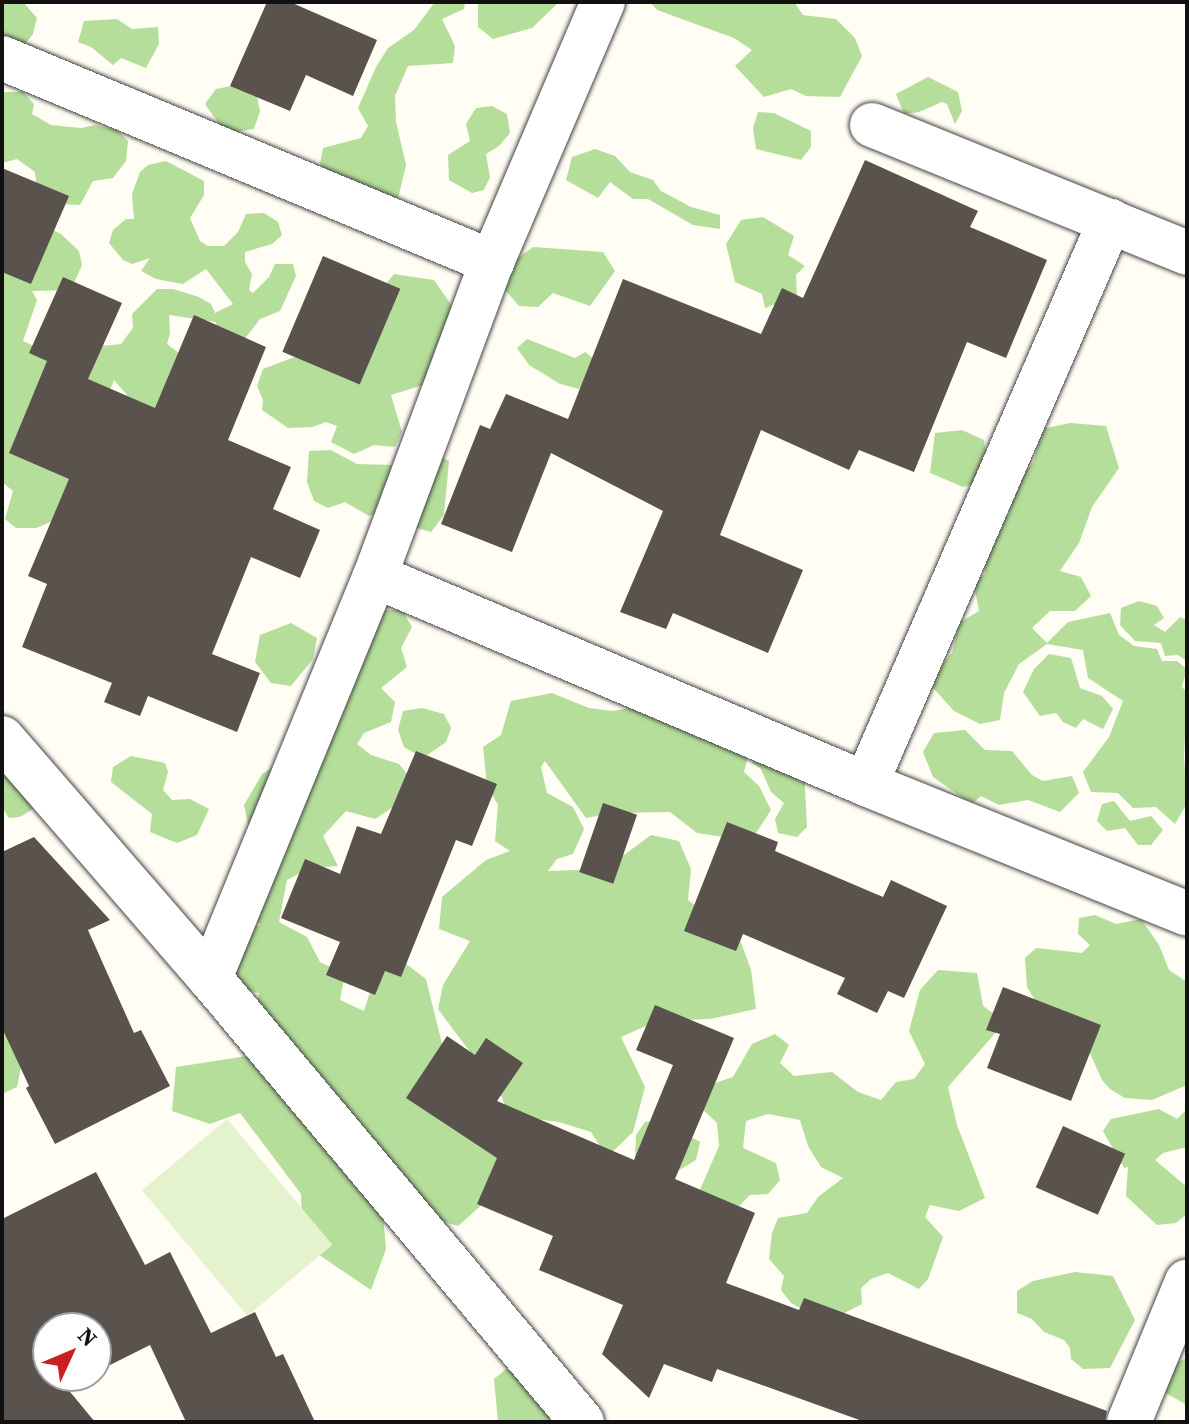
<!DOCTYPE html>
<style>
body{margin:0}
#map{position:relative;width:1189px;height:1424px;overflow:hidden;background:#fffdf4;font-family:"Source Serif 4",serif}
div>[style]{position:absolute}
.forest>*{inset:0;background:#b4de99}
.pitch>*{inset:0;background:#e4f3cd;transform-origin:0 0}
.building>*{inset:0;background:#5a524c;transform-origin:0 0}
.roads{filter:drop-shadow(0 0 2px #444) drop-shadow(0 0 2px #444)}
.street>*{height:44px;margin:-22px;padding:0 22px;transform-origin:22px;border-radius:22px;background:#fff}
span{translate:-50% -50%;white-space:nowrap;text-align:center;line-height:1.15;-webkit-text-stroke:8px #fff;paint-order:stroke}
.frame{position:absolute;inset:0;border:4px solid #111;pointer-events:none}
.north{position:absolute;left:32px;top:1312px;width:80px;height:80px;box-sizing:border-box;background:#fff;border:2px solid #a0a0a0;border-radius:50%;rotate:46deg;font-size:22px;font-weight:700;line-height:32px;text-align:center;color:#111}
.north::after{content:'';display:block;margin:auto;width:28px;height:36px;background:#c92120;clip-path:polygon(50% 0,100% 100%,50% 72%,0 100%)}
</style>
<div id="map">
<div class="forest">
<i style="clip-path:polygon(2px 2px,23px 2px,37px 18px,33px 34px,25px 44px,2px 39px)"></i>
<i style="clip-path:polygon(435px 2px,465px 2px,464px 9px,442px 19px,455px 46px,453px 63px,408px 66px,395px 96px,396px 122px,406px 165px,398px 199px,330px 174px,320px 164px,323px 148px,361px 138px,368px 126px,358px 108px,376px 67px,388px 48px,414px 30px)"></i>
<i style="clip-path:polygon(478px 2px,559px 2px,532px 28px,493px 39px,478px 27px)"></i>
<i style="clip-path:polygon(650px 2px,794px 2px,803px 15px,836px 19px,855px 38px,862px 56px,840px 97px,806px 96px,791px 89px,764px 97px,735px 66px,752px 50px,734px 38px,657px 10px)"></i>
<i style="clip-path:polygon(117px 19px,132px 29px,158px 27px,159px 44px,146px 68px,121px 58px,113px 65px,91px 47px,78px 42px,84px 21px)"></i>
<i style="clip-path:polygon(928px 77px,958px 92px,962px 111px,955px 124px,947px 104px,942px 102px,919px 112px,904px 114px,896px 94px)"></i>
<i style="clip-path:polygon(241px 84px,256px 92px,260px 111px,254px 129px,233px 132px,219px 124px,205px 104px,216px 89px)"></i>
<i style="clip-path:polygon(2px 92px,23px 92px,34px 104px,32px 114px,51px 125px,81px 128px,95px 125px,117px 130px,128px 141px,126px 161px,113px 178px,93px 181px,80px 205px,57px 204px,37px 193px,35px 172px,17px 159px,2px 163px)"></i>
<i style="clip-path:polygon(492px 106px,507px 114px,510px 133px,499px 146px,486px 154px,490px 177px,484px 190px,472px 193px,449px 180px,448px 155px,470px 141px,466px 124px,476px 108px)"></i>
<i style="clip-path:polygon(758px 112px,774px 113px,811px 131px,811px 147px,801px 160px,756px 149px,753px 128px)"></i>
<i style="clip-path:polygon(595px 149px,615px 156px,630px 172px,653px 180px,661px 191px,691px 207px,720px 215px,720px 229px,693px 225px,648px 199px,633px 199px,610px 182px,598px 198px,566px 180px,572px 157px)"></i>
<i style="clip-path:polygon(166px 161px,204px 181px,204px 195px,190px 218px,200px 241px,208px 246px,224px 246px,238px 232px,246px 214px,264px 213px,278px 222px,282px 235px,272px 244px,245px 252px,245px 262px,252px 274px,249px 290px,253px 293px,269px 277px,275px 264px,293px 264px,296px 276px,280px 311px,260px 319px,243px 341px,218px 335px,216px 322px,169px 315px,170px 333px,167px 344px,210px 377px,145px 416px,114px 380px,77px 474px,70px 514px,36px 528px,16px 528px,5px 519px,13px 491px,2px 482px,2px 270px,38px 223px,61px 234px,79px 251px,82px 265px,71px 290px,32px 291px,37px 300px,23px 341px,46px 352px,121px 344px,133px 328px,132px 314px,157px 289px,173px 289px,199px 297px,211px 304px,215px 313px,233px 304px,206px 269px,183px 284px,156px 279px,141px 271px,150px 258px,132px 264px,123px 260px,109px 243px,113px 230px,126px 219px,134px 219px,132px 194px,140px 172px,148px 165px)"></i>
<i style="clip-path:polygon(763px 217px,794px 236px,788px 255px,805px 266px,796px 275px,797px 296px,765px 308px,762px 294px,735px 282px,726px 244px,741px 220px)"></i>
<i style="clip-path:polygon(533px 247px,603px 252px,615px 271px,590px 306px,553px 293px,538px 307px,519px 306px,493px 276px)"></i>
<i style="clip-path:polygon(394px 274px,434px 280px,463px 322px,426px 384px,391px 395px,402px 432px,395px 447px,374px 445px,354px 454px,331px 442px,337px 426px,326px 422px,312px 427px,288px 428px,262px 410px,263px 400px,257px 386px,263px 369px,308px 352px,379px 292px)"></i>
<i style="clip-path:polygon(527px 339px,575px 358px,585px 352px,598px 362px,592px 392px,560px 384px,529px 365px,517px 348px)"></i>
<i style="clip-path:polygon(1070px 423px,1106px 426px,1119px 468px,1092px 507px,1079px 543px,1060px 571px,1081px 577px,1091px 596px,1075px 611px,1050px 611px,1032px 628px,1047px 643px,1068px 622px,1110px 613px,1119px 635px,1134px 646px,1157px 649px,1162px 661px,1177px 661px,1187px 669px,1182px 687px,1187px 692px,1184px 757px,1187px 803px,1175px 824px,1156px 807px,1133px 808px,1118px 793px,1091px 792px,1083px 772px,1109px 737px,1123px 701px,1088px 678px,1083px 650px,1047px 644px,1019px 664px,1004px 693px,1000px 720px,980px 724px,954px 711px,927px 681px,952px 653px,959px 623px,979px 611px,974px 584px,985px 574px,983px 553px,993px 529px,1009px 514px,1014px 491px,1011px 476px,1029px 468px,1034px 461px,1042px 429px)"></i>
<i style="clip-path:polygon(962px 430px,984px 440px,988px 468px,976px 483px,963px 487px,930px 473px,935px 433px)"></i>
<i style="clip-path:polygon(331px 450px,357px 464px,392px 465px,384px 511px,369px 516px,345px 502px,328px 508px,314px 501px,307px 482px,309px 451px)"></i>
<i style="clip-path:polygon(430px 451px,449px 461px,444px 515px,431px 532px,416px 528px,402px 513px)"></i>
<i style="clip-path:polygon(1139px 601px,1157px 606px,1164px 618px,1154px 625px,1165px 632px,1180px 617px,1187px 620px,1187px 661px,1178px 655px,1165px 656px,1161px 643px,1135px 641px,1120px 625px,1121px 608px)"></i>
<i style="clip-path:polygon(365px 610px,402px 610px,412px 627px,401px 648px,407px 667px,381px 688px,395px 702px,391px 722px,364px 733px,357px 744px,371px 755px,399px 764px,412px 780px,404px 800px,375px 819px,346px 811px,323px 836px,338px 866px,310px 868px,287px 880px,279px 922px,307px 937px,320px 962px,345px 974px,340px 1000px,364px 1011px,376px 972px,391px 965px,406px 964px,426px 979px,445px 1056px,498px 1112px,502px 1187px,458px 1226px,422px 1215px,383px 1214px,386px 1249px,371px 1290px,303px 1244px,301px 1194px,240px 1113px,210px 1124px,172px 1111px,176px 1067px,247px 1056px,259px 993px,232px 987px,243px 929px,261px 925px,247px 913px,258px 839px,248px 824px,244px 805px,262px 774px,276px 765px)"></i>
<i style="clip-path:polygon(291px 623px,317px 638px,313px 659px,291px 686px,271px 683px,255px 662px,260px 635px)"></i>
<i style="clip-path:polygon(1049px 654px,1071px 658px,1080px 688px,1102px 696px,1113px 709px,1103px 729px,1083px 719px,1076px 728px,1063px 722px,1056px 713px,1040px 716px,1023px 692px,1034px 669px)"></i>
<i style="clip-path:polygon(552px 693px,589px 708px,612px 711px,644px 706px,750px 747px,744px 772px,759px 786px,771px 810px,751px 841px,697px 833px,670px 812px,613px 813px,586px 818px,545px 761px,541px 767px,547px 793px,573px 807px,584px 829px,573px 854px,557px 859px,548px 871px,605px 869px,651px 835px,679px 841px,691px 869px,688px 900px,740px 940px,751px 970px,756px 1009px,710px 1019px,657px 1021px,621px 1037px,645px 1087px,633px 1132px,607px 1157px,591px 1132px,559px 1122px,527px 1118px,505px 1106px,500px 1092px,438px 1009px,443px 985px,470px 941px,439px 929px,442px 897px,486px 860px,510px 851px,495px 841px,498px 805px,487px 786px,483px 747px,501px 735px,511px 701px)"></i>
<i style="clip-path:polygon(422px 708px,444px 714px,451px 728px,446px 742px,423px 758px,404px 747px,398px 730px,403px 711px)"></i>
<i style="clip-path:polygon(965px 730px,985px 750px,1012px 751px,1032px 775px,1043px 781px,1072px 776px,1079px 793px,1060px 812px,1028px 800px,999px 805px,981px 796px,973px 803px,960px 796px,933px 777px,923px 752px,934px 733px)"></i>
<i style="clip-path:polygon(760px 748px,804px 768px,807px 827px,797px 837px,778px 833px,775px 819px,784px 803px,771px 792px,761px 769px,752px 763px)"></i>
<i style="clip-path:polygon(2px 754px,41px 804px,20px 817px,9px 818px,2px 807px)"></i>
<i style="clip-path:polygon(131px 756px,165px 763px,168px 772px,163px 790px,172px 800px,190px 799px,209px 809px,197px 835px,177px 843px,150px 832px,152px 814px,111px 782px,113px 767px)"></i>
<i style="clip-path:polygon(1114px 801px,1130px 821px,1151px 816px,1163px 830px,1151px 845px,1138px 845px,1125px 828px,1107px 831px,1097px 821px,1102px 804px)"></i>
<i style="clip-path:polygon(1095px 915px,1116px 924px,1141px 919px,1159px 945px,1169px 970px,1187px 982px,1187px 1085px,1152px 1100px,1125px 1098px,1110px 1089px,1102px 1080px,1081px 1033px,1043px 1013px,1027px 987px,1025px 958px,1036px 948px,1082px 953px,1090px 945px,1078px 934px,1079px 918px)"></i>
<i style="clip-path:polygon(938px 970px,977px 973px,983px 1006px,1005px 1022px,948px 1087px,957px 1125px,985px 1198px,959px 1211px,930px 1205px,925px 1217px,943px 1237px,928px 1279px,919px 1289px,888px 1273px,871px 1279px,861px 1288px,862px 1304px,833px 1319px,818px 1318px,791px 1303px,781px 1290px,784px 1276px,769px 1259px,772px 1233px,778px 1218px,807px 1213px,818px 1197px,843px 1178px,821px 1167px,808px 1146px,800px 1120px,768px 1114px,746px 1121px,743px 1148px,776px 1163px,780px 1180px,768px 1194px,750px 1195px,739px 1206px,699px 1192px,719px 1146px,717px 1123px,697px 1104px,706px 1086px,733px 1077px,752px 1044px,775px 1034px,789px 1045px,780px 1063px,794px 1076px,832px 1072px,858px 1092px,881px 1100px,896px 1082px,914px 1079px,925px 1064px,909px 1031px,920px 990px)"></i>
<i style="clip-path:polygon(2px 1009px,25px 1047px,17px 1087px,2px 1094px)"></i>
<i style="clip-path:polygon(1159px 1109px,1177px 1119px,1187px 1109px,1187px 1147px,1163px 1153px,1155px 1160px,1187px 1187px,1187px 1214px,1176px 1223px,1157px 1225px,1126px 1196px,1128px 1167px,1124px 1168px,1103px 1131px,1111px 1119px)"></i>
<i style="clip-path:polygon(661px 1120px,700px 1142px,696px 1160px,676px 1172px,650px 1176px,635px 1158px,636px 1135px,645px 1122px)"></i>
<i style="clip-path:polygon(1075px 1272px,1113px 1276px,1135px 1320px,1110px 1368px,1083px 1369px,1071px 1359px,1070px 1348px,1064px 1340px,1044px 1332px,1032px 1319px,1017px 1313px,1017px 1291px,1033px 1281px)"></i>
<i style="clip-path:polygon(1187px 1358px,1187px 1405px,1164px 1392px,1167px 1367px)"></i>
<i style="clip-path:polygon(506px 1369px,529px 1378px,557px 1422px,498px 1422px,494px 1379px)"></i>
</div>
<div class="pitch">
<i style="left:227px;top:1119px;width:164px;height:111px;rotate:50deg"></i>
</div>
<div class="building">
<i style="clip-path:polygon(267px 2px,290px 2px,377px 40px,353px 96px,306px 75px,290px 111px,230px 86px)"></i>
<i style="clip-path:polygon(865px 160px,978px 211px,970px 227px,1047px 260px,1006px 358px,967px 342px,914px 472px,859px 450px,849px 470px,761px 430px,720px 535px,803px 570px,768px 653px,673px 613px,666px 629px,620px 612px,663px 511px,551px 453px,512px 552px,441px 524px,480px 425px,490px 429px,506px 394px,568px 419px,623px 279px,761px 334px,782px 288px,803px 298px)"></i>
<i style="clip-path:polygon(2px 168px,69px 196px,31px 284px,2px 272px)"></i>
<i style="left:323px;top:256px;width:84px;height:104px;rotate:23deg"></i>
<i style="clip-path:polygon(63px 277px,122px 303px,88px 379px,155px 408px,194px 315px,266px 347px,228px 440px,291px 467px,273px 509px,320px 530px,300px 578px,251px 557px,212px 654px,260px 673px,237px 732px,148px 696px,140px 716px,104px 702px,112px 683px,22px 647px,47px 584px,28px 576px,69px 479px,9px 453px,47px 361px,29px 353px)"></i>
<i style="clip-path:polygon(416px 751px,497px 784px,472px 846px,456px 840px,401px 977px,385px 971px,375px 995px,326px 975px,340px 942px,281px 918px,305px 859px,340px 874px,357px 826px,381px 834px)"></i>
<i style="left:603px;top:803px;width:36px;height:73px;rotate:19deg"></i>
<i style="clip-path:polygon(727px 822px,778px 842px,775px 851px,883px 897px,891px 880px,947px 906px,904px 998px,888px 991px,877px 1013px,837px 994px,845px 978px,743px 934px,736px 951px,684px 931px)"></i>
<i style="clip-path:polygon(34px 837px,110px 920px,88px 930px,134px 1033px,141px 1030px,170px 1086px,55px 1144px,26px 1088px,29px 1086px,2px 1028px,2px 852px)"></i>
<i style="clip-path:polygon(1003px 987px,1101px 1025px,1071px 1101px,987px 1068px,1000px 1034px,986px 1030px)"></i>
<i style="clip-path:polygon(655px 1005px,734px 1038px,675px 1179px,755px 1213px,726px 1283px,799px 1310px,804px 1298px,1107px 1411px,1105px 1422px,865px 1422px,717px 1369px,712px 1382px,664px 1364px,649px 1398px,602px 1354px,623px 1305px,539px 1270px,553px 1236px,477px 1204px,497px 1158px,406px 1098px,447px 1036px,475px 1055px,486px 1038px,523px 1063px,497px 1101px,634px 1160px,673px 1065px,636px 1050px)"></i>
<i style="left:1063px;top:1126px;width:68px;height:67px;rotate:24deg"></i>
<i style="clip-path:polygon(96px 1172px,145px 1265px,170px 1252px,211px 1333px,255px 1312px,276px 1357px,283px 1354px,315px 1422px,186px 1422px,150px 1345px,96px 1372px,96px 1328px,48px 1328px,48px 1376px,89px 1376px,66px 1387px,95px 1422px,2px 1422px,2px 1219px)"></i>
</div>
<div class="roads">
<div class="street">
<i style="left:2px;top:58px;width:531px;rotate:22.6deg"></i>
<i style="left:872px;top:125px;width:340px;rotate:22.1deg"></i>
<i style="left:375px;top:576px;width:533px;rotate:22.96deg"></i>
<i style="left:866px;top:784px;width:346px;rotate:22deg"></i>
<i style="left:2px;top:738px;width:318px;rotate:49.1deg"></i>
<i style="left:210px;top:978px;width:579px;rotate:50.04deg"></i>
<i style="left:866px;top:784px;width:614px;rotate:-66.57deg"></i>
<i style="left:210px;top:978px;width:435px;rotate:-67.7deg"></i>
<i style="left:375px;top:576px;width:335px;rotate:-69.6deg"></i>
<i style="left:492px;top:262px;width:283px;rotate:-66.9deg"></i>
<i style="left:1129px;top:1422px;width:152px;rotate:-67.6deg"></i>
</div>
</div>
<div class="frame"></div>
<div class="north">N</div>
</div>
